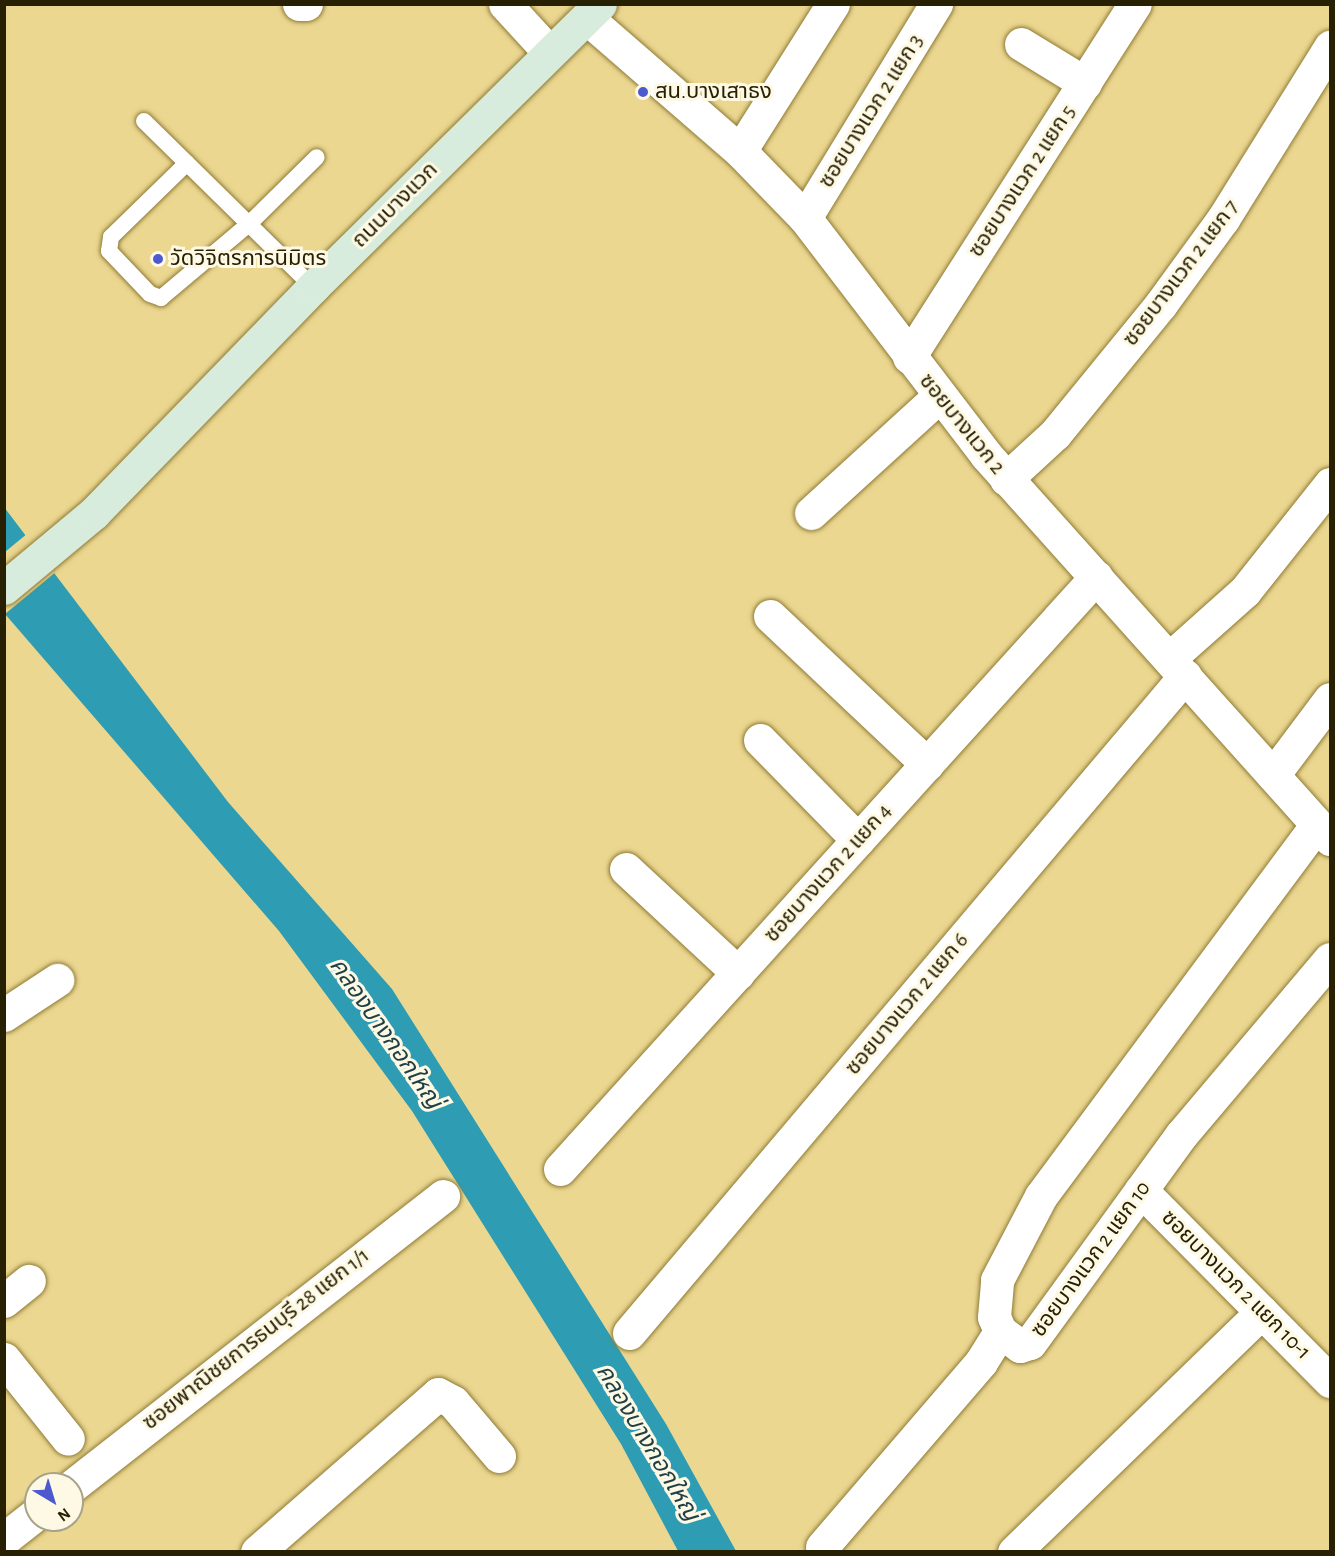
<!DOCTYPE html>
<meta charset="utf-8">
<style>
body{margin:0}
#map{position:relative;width:1335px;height:1556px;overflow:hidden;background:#ebd790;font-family:"Alegreya Sans","Noto Sans Thai",sans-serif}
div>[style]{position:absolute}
.water>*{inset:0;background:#2e9db3}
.pier>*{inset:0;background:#ebd790}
.roads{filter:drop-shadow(0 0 2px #8f7b36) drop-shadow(0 0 2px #8f7b36)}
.service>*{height:16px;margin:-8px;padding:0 8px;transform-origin:8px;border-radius:8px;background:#fff}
.minor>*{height:33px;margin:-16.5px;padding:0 16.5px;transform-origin:16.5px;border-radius:16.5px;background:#fff}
.secondary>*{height:33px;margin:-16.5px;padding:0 16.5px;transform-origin:16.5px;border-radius:16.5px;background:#d8ecde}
.dots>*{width:16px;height:16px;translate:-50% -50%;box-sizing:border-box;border:3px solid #fef9e4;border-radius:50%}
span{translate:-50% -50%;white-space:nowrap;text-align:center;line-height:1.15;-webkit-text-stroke:6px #fef9e4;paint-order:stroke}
.poi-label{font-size:22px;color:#282003}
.left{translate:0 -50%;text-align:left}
.street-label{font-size:22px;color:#282003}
.water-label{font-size:24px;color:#1f3f47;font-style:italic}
.frame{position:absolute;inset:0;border:6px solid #282003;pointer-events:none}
.north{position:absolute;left:24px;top:1472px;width:60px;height:60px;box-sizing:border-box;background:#fef9e4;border:2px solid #a8a28a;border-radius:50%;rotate:142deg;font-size:16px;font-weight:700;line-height:24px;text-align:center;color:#282003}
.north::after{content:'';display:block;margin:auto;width:21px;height:27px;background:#4d59cf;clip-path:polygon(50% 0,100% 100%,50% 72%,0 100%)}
</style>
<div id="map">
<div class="water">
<i style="clip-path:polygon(4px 507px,228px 802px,392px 989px,666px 1424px,736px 1551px,678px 1551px,621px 1444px,412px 1111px,279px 931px,5px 614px)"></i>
</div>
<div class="pier">
<i style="clip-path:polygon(28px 533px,57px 571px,5px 614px,5px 552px)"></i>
</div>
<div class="roads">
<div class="service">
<i style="left:144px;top:121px;width:237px;rotate:44.5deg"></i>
<i style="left:187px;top:163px;width:106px;rotate:135.8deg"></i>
<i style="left:111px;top:237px;width:14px;rotate:98deg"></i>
<i style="left:109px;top:251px;width:59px;rotate:46.4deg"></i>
<i style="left:150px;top:294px;width:12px;rotate:20deg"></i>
<i style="left:161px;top:298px;width:115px;rotate:-40.1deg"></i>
<i style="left:249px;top:224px;width:95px;rotate:-44.6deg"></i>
</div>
<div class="minor">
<i style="left:299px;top:4px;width:7px"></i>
<i style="left:505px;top:4px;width:64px;rotate:47.5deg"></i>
<i style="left:587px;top:18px;width:203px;rotate:41deg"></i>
<i style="left:740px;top:151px;width:93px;rotate:45.9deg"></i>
<i style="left:805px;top:218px;width:298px;rotate:52.6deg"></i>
<i style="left:986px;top:455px;width:516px;rotate:48.14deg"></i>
<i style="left:1021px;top:44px;width:75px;rotate:31.4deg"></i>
<i style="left:740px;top:151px;width:174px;rotate:-57.7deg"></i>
<i style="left:805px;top:218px;width:251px;rotate:-58.5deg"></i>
<i style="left:909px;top:357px;width:419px;rotate:-57.4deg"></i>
<i style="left:1006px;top:479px;width:67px;rotate:-42.6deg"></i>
<i style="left:1055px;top:434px;width:168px;rotate:-50.8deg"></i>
<i style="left:1161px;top:304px;width:105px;rotate:-53.9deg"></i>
<i style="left:1223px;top:219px;width:203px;rotate:-58.1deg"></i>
<i style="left:811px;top:513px;width:173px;rotate:-42.4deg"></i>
<i style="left:770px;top:616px;width:216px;rotate:43.3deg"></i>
<i style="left:1171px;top:657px;width:99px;rotate:-41.7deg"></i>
<i style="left:1245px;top:591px;width:137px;rotate:-51.5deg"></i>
<i style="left:760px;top:740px;width:140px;rotate:45.6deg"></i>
<i style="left:1273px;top:775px;width:95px;rotate:-53.1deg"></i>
<i style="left:626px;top:869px;width:153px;rotate:42.9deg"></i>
<i style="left:4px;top:1015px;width:64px;rotate:-33.4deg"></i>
<i style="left:560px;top:1169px;width:799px;rotate:-47.84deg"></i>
<i style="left:1141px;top:1190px;width:269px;rotate:45.3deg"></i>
<i style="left:4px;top:1301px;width:32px;rotate:-39deg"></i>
<i style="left:1000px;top:1331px;width:15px;rotate:-113deg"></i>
<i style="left:994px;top:1317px;width:37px;rotate:-85deg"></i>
<i style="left:997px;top:1280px;width:95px;rotate:-62.4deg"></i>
<i style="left:1041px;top:1196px;width:462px;rotate:-53.4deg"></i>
<i style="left:629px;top:1333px;width:861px;rotate:-49.76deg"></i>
<i style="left:4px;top:1359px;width:102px;rotate:51.3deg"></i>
<i style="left:72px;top:1486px;width:471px;rotate:-38deg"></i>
<i style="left:4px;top:1539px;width:41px;rotate:-38deg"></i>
<i style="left:822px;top:1547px;width:244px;rotate:-49.3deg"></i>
<i style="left:981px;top:1362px;width:36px;rotate:-58deg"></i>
<i style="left:1000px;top:1331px;width:25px;rotate:37deg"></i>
<i style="left:1020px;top:1346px;width:10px;rotate:-17deg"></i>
<i style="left:1030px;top:1343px;width:258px;rotate:-54deg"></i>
<i style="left:1182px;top:1134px;width:229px;rotate:-49.8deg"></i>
<i style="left:257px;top:1552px;width:240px;rotate:-41.1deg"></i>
<i style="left:438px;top:1394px;width:17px;rotate:28deg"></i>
<i style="left:453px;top:1402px;width:71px;rotate:49.6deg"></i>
<i style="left:1014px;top:1552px;width:345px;rotate:-44.1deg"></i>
</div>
<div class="secondary">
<i style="left:4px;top:588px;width:117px;rotate:-39.8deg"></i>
<i style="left:94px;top:513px;width:315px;rotate:-45.9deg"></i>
<i style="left:313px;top:287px;width:403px;rotate:-44.6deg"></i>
</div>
</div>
<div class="dots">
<i style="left:643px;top:92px;background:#4d59cf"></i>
<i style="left:158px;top:259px;background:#4d59cf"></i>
</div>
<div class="poi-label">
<span class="left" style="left:655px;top:92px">สน.บางเสาธง</span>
<span class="left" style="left:170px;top:259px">วัดวิจิตรการนิมิตร</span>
</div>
<div class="street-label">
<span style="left:871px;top:111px;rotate:-58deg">ซอยบางแวก 2 แยก 3</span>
<span style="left:1022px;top:181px;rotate:-57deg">ซอยบางแวก 2 แยก 5</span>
<span style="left:395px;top:205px;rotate:-45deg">ถนนบางแวก</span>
<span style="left:1181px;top:273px;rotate:-53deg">ซอยบางแวก 2 แยก 7</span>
<span style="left:962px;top:424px;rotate:51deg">ซอยบางแวก 2</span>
<span style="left:828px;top:873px;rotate:-48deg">ซอยบางแวก 2 แยก 4</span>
<span style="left:907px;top:1004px;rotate:-50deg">ซอยบางแวก 2 แยก 6</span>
<span style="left:1091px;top:1259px;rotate:-54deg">ซอยบางแวก 2 แยก 10</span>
<span style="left:1236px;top:1285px;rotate:45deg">ซอยบางแวก 2 แยก 10-1</span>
<span style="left:256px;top:1339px;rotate:-38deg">ซอยพาณิชยการธนบุรี 28 แยก 1/1</span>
</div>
<div class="water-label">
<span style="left:385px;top:1034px;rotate:55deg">คลองบางกอกใหญ่</span>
<span style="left:647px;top:1443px;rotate:59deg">คลองบางกอกใหญ่</span>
</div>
<div class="frame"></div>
<div class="north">N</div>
</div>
